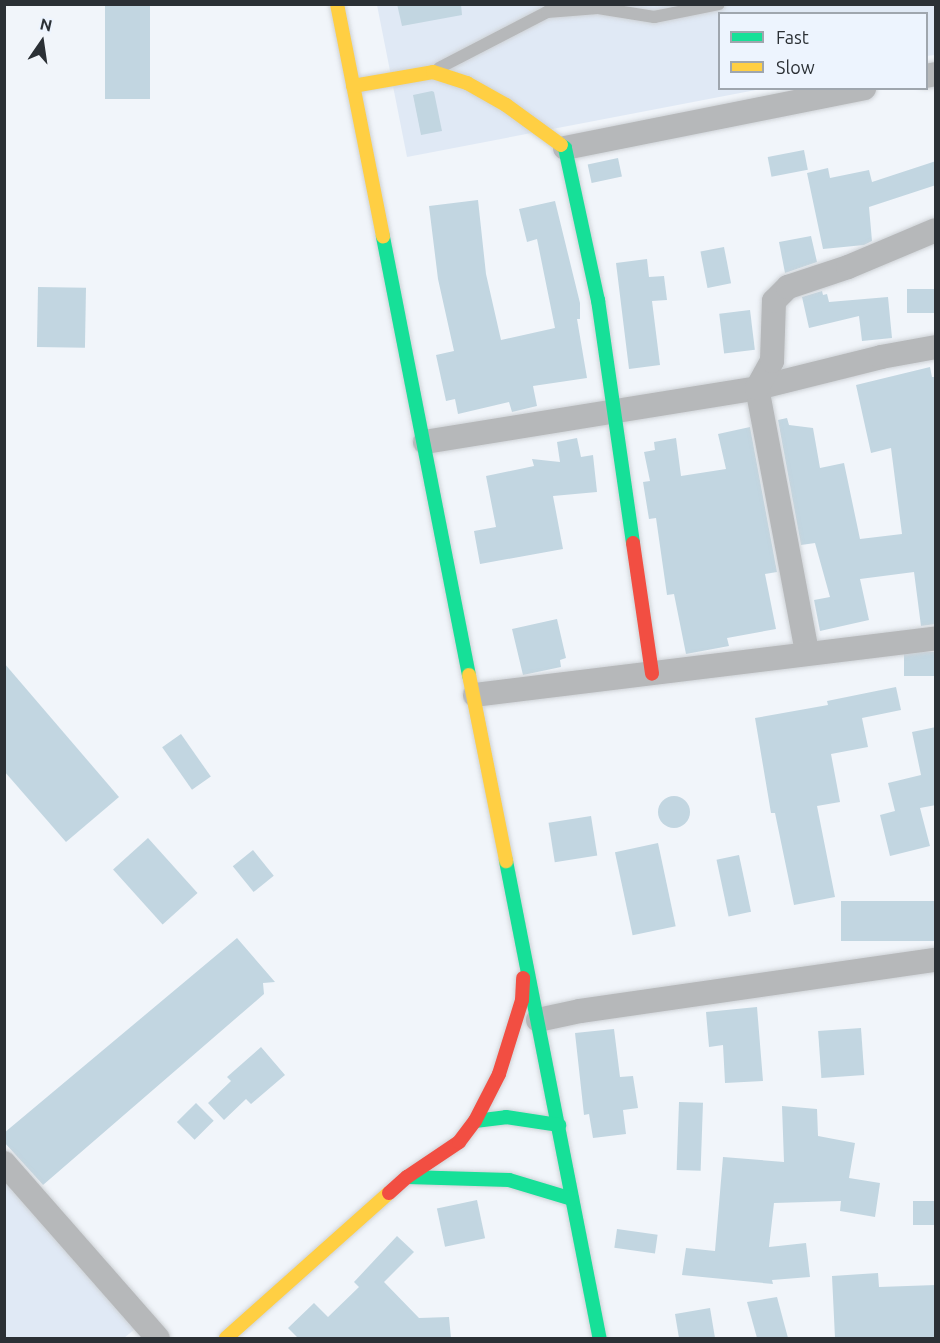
<!DOCTYPE html>
<style>
body{margin:0}
#map{position:relative;width:940px;height:1343px;overflow:hidden;background:#f1f5fa;font-family:Ubuntu,sans-serif}
div>[style]{position:absolute}
.built>*{inset:0;background:#e0e9f5}
.building>*{inset:0;background:#c2d6e1;transform-origin:0 0}
.round{border-radius:50%}
.roads{filter:drop-shadow(0 0 2px #ced2d6) drop-shadow(0 0 2px #ced2d6)}
.lane>*{height:12px;margin:-6px;padding:0 6px;transform-origin:6px;border-radius:6px;background:#b6b8ba}
.street>*{height:24px;margin:-12px;padding:0 12px;transform-origin:12px;border-radius:12px;background:#b6b8ba}
.fast>*{height:14px;margin:-7px;padding:0 7px;transform-origin:7px;border-radius:7px;background:#16e098}
.slow>*{height:14px;margin:-7px;padding:0 7px;transform-origin:7px;border-radius:7px;background:#ffcf43}
.jam>*{height:14px;margin:-7px;padding:0 7px;transform-origin:7px;border-radius:7px;background:#f24e42}
span{translate:-50% -50%;white-space:nowrap;text-align:center;line-height:1.15;-webkit-text-stroke:6px #edf4fe;paint-order:stroke}
.frame{position:absolute;inset:0;border:6px solid #2b3035;pointer-events:none}
.legend{position:absolute;left:718px;top:12px;width:210px;height:78px;box-sizing:border-box;background:#edf4fe;border:2px solid #9fa6ae;margin:0;padding:8px 10px;list-style:none;font-size:18px;color:#2b3035}
.legend li{display:flex;align-items:center;gap:12px;height:30px}
.legend b{width:30px;border:2px solid #9fa6ae}
.north{position:absolute;left:12px;top:12px;width:60px;height:60px;-webkit-text-stroke:4px #edf4fe;paint-order:stroke;rotate:13deg;font-size:16px;font-weight:700;line-height:24px;text-align:center;color:#2b3035}
.north::after{content:'';display:block;margin:auto;width:21px;height:27px;background:#2b3035;clip-path:polygon(50% 0,100% 100%,50% 72%,0 100%)}
</style>
<div id="map">
<div class="built">
<i style="clip-path:polygon(377px 5px,935px 5px,935px 55px,927px 56px,926px 14px,720px 14px,720px 88px,761px 89px,407px 157px)"></i>
<i style="clip-path:polygon(4px 1178px,135px 1329px,124px 1338px,5px 1338px)"></i>
</div>
<div class="building">
<i style="left:105px;top:4px;width:45px;height:95px"></i>
<i style="clip-path:polygon(397px 4px,461px 4px,462px 15px,402px 26px)"></i>
<i style="clip-path:polygon(432px 91px,434px 92px,442px 131px,421px 135px,413px 95px)"></i>
<i style="left:804px;top:150px;width:20px;height:37px;rotate:79deg"></i>
<i style="left:618px;top:158px;width:19px;height:31px;rotate:78deg"></i>
<i style="clip-path:polygon(936px 161px,936px 185px,869px 207px,872px 241px,864px 245px,823px 249px,807px 173px,828px 168px,830px 178px,869px 170px,872px 182px)"></i>
<i style="clip-path:polygon(478px 200px,486px 274px,501px 340px,555px 328px,537px 239px,527px 242px,519px 209px,555px 201px,580px 303px,580px 319px,577px 319px,587px 378px,533px 386px,537px 406px,512px 412px,509px 402px,458px 414px,455px 399px,446px 401px,436px 355px,454px 351px,438px 279px,429px 206px)"></i>
<i style="clip-path:polygon(811px 236px,817px 262px,785px 273px,779px 242px)"></i>
<i style="left:724px;top:247px;width:37px;height:24px;rotate:79deg"></i>
<i style="clip-path:polygon(647px 259px,649px 277px,664px 276px,667px 300px,652px 301px,660px 365px,629px 369px,616px 263px)"></i>
<i style="left:38px;top:287px;width:48px;height:60px;rotate:1deg"></i>
<i style="left:936px;top:289px;width:24px;height:29px;rotate:90deg"></i>
<i style="clip-path:polygon(822px 291px,823px 295px,827px 294px,829px 302px,888px 297px,892px 338px,862px 341px,859px 316px,809px 328px,802px 297px)"></i>
<i style="left:750px;top:310px;width:40px;height:31px;rotate:83deg"></i>
<i style="clip-path:polygon(930px 367px,932px 377px,936px 377px,936px 624px,921px 626px,914px 572px,860px 579px,869px 620px,820px 631px,814px 600px,830px 597px,815px 543px,801px 545px,778px 420px,787px 418px,789px 425px,813px 428px,820px 468px,844px 463px,860px 539px,902px 534px,891px 448px,871px 453px,856px 385px)"></i>
<i style="clip-path:polygon(750px 427px,777px 572px,765px 574px,776px 629px,727px 638px,729px 646px,686px 654px,674px 594px,667px 595px,656px 518px,649px 519px,643px 482px,650px 481px,644px 452px,655px 450px,654px 442px,676px 438px,681px 476px,726px 469px,718px 434px)"></i>
<i style="clip-path:polygon(577px 438px,581px 457px,593px 455px,597px 492px,553px 496px,563px 549px,480px 564px,474px 531px,496px 527px,486px 476px,534px 466px,532px 459px,560px 462px,557px 442px)"></i>
<i style="clip-path:polygon(557px 619px,566px 658px,560px 660px,561px 667px,523px 675px,512px 629px)"></i>
<i style="left:936px;top:652px;width:24px;height:32px;rotate:90deg"></i>
<i style="clip-path:polygon(4px 663px,119px 797px,66px 842px,4px 771px)"></i>
<i style="clip-path:polygon(896px 687px,901px 710px,862px 718px,868px 747px,831px 754px,840px 802px,817px 806px,835px 897px,794px 905px,775px 813px,771px 813px,755px 718px,828px 705px,827px 701px)"></i>
<i style="clip-path:polygon(936px 727px,936px 805px,920px 808px,930px 846px,890px 856px,880px 815px,895px 811px,888px 783px,921px 775px,912px 732px)"></i>
<i style="left:181px;top:734px;width:52px;height:23px;rotate:55deg"></i>
<i class="round" style="left:658px;top:796px;width:32px;height:32px"></i>
<i style="left:591px;top:816px;width:40px;height:43px;rotate:81deg"></i>
<i style="left:148px;top:838px;width:74px;height:47px;rotate:48deg"></i>
<i style="left:658px;top:843px;width:85px;height:44px;rotate:78deg"></i>
<i style="left:253px;top:850px;width:33px;height:26px;rotate:51deg"></i>
<i style="left:739px;top:855px;width:58px;height:23px;rotate:78deg"></i>
<i style="left:936px;top:901px;width:40px;height:95px;rotate:90deg"></i>
<i style="clip-path:polygon(237px 938px,275px 982px,263px 983px,264px 994px,43px 1185px,4px 1142px,4px 1133px)"></i>
<i style="clip-path:polygon(757px 1007px,763px 1081px,725px 1083px,723px 1045px,709px 1047px,706px 1012px)"></i>
<i style="left:861px;top:1028px;width:47px;height:43px;rotate:86deg"></i>
<i style="clip-path:polygon(614px 1029px,620px 1077px,633px 1076px,638px 1108px,623px 1110px,626px 1134px,593px 1138px,589px 1114px,584px 1115px,575px 1033px)"></i>
<i style="clip-path:polygon(261px 1047px,285px 1075px,251px 1104px,246px 1099px,224px 1120px,208px 1103px,231px 1081px,227px 1077px)"></i>
<i style="left:679px;top:1102px;width:24px;height:68px;rotate:2deg"></i>
<i style="left:196px;top:1103px;width:25px;height:27px;rotate:45deg"></i>
<i style="clip-path:polygon(782px 1106px,817px 1109px,818px 1136px,855px 1143px,849px 1178px,880px 1183px,875px 1217px,840px 1211px,841px 1201px,774px 1203px,769px 1247px,806px 1243px,810px 1277px,772px 1280px,773px 1284px,682px 1275px,686px 1248px,715px 1251px,723px 1157px,784px 1162px)"></i>
<i style="left:477px;top:1200px;width:39px;height:41px;rotate:78deg"></i>
<i style="left:913px;top:1201px;width:23px;height:24px"></i>
<i style="left:617px;top:1229px;width:41px;height:19px;rotate:8deg"></i>
<i style="clip-path:polygon(397px 1236px,414px 1252px,384px 1282px,419px 1318px,449px 1317px,451px 1338px,298px 1338px,288px 1328px,314px 1303px,328px 1317px,359px 1287px,354px 1282px)"></i>
<i style="clip-path:polygon(878px 1273px,879px 1287px,936px 1285px,936px 1338px,835px 1338px,832px 1276px)"></i>
<i style="clip-path:polygon(777px 1297px,788px 1338px,757px 1338px,747px 1302px)"></i>
<i style="clip-path:polygon(710px 1308px,715px 1338px,679px 1338px,675px 1314px)"></i>
</div>
<div class="roads">
<div class="lane">
<i style="left:439px;top:68px;width:122px;rotate:-27.4deg"></i>
<i style="left:547px;top:12px;width:51px;rotate:-4.5deg"></i>
<i style="left:598px;top:8px;width:57px;rotate:9.1deg"></i>
<i style="left:654px;top:17px;width:66px;rotate:-11.3deg"></i>
</div>
<div class="street">
<i style="left:926px;top:76px;width:10px;rotate:-11deg"></i>
<i style="left:565px;top:148px;width:305px;rotate:-11.3deg"></i>
<i style="left:425px;top:442px;width:336px;rotate:-9.2deg"></i>
<i style="left:757px;top:388px;width:128px;rotate:-14deg"></i>
<i style="left:881px;top:357px;width:56px;rotate:-10.3deg"></i>
<i style="left:807px;top:652px;width:269px;rotate:-100.7deg"></i>
<i style="left:757px;top:388px;width:31px;rotate:-61deg"></i>
<i style="left:772px;top:361px;width:60px;rotate:-88.1deg"></i>
<i style="left:774px;top:301px;width:20px;rotate:-45deg"></i>
<i style="left:788px;top:287px;width:63px;rotate:-18.4deg"></i>
<i style="left:848px;top:267px;width:95px;rotate:-22.8deg"></i>
<i style="left:475px;top:695px;width:465px;rotate:-7deg"></i>
<i style="left:538px;top:1020px;width:43px;rotate:-12.1deg"></i>
<i style="left:580px;top:1011px;width:360px;rotate:-8.2deg"></i>
<i style="left:4px;top:1163px;width:233px;rotate:48.7deg"></i>
</div>
<div class="fast">
<i style="left:561px;top:145px;width:5px;rotate:37deg"></i>
<i style="left:565px;top:148px;width:156px;rotate:77.8deg"></i>
<i style="left:598px;top:300px;width:246px;rotate:81.8deg"></i>
<i style="left:383px;top:237px;width:446px;rotate:78.9deg"></i>
<i style="left:506px;top:861px;width:486px;rotate:78.9deg"></i>
<i style="left:475px;top:1121px;width:31px;rotate:-7deg"></i>
<i style="left:506px;top:1117px;width:54px;rotate:8.6deg"></i>
<i style="left:407px;top:1177px;width:102px;rotate:1.7deg"></i>
<i style="left:509px;top:1180px;width:66px;rotate:16.8deg"></i>
</div>
<div class="slow">
<i style="left:337px;top:4px;width:237px;rotate:78.8deg"></i>
<i style="left:353px;top:86px;width:81px;rotate:-9.9deg"></i>
<i style="left:433px;top:72px;width:36px;rotate:18deg"></i>
<i style="left:467px;top:83px;width:45px;rotate:29.4deg"></i>
<i style="left:506px;top:105px;width:68px;rotate:36deg"></i>
<i style="left:469px;top:675px;width:190px;rotate:78.7deg"></i>
<i style="left:226px;top:1338px;width:218px;rotate:-41.7deg"></i>
</div>
<div class="jam">
<i style="left:633px;top:543px;width:132px;rotate:81.7deg"></i>
<i style="left:389px;top:1193px;width:24px;rotate:-42deg"></i>
<i style="left:407px;top:1177px;width:63px;rotate:-33.9deg"></i>
<i style="left:459px;top:1142px;width:26px;rotate:-53deg"></i>
<i style="left:475px;top:1121px;width:53px;rotate:-62.9deg"></i>
<i style="left:499px;top:1074px;width:77px;rotate:-72.7deg"></i>
<i style="left:522px;top:1000px;width:22px;rotate:-87deg"></i>
</div>
</div>
<div class="frame"></div>
<ul class="legend">
<li><b style="height:8px;background:#16e098"></b>Fast</li>
<li><b style="height:8px;background:#ffcf43"></b>Slow</li>
</ul>
<div class="north">N</div>
</div>
